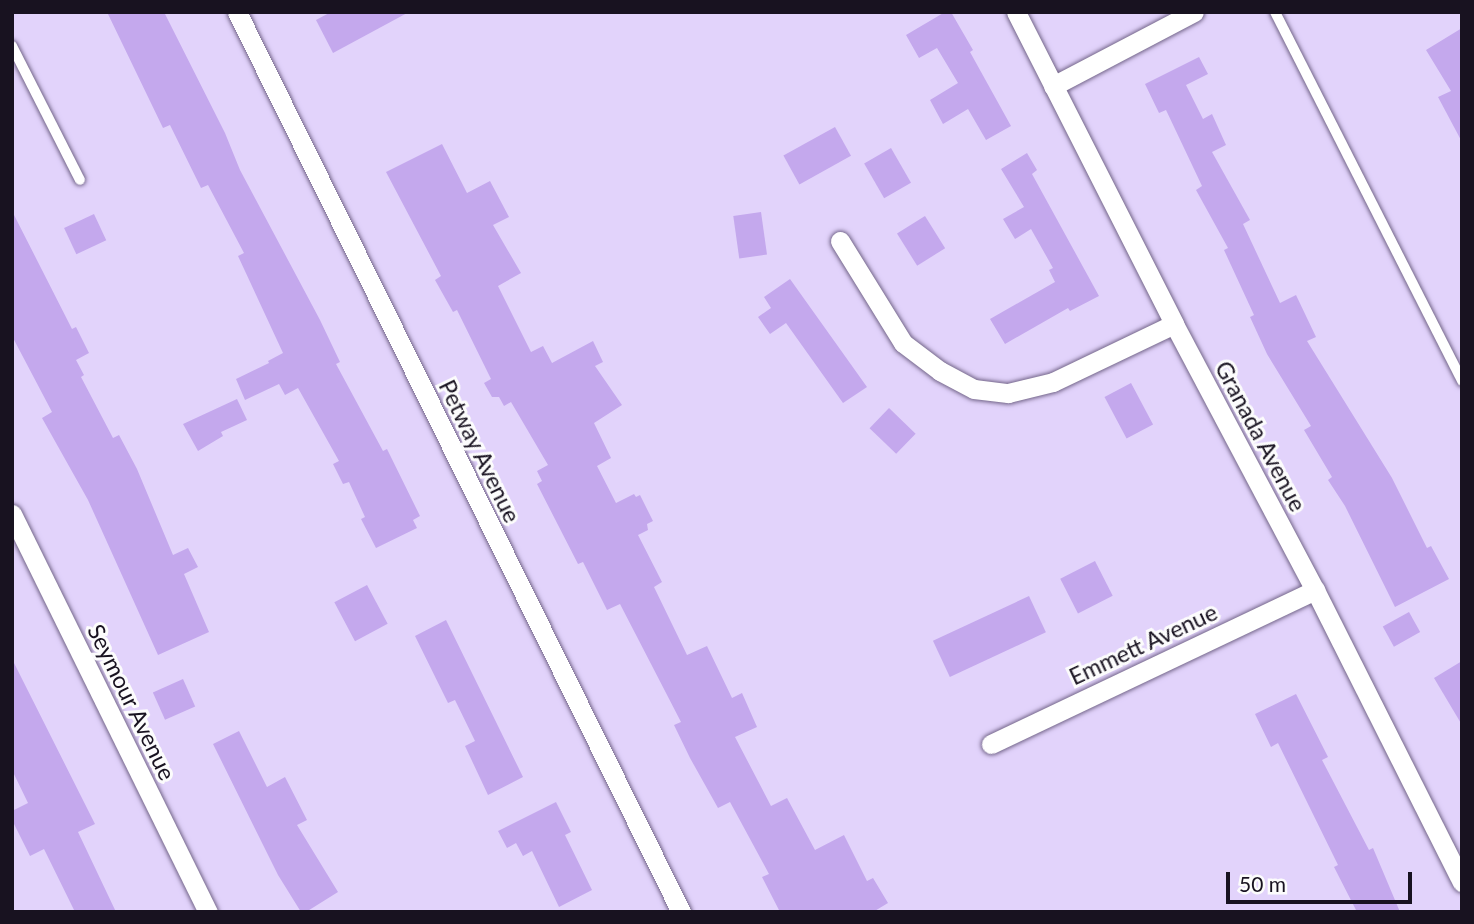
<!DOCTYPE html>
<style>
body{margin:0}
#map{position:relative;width:1474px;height:924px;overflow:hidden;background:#e2d3fb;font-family:Lato,sans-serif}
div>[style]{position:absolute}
.building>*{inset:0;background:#c4a8ed;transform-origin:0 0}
.roads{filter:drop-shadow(0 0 2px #74668a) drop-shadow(0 0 2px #74668a)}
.service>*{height:10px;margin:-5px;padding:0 5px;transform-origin:5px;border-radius:5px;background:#fff}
.minor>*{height:19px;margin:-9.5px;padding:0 9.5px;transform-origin:9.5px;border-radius:9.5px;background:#fff}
span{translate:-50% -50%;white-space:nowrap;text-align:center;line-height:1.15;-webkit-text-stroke:6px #fcfcfc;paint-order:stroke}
.street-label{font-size:23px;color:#181220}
.frame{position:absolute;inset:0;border:14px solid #181220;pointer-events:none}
.scale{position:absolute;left:1226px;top:872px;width:186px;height:32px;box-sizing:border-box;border:4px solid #181220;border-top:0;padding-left:9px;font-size:21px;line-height:24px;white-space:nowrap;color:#181220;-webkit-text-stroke:5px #fcfcfc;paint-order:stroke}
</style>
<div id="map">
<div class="building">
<i style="clip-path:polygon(107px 12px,164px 12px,225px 133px,240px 170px,320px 320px,340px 362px,336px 364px,383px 451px,387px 449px,420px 516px,413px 520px,417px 528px,376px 548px,361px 519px,365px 517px,349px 482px,343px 484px,333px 464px,339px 461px,298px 388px,285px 395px,279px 384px,245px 400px,236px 379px,269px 363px,268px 361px,283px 353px,238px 256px,244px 253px,208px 185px,201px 188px,170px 125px,163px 128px)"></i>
<i style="clip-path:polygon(331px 12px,409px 12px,333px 53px,316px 20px)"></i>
<i style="clip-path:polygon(945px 12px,951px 12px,973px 50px,970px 52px,1011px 126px,986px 140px,968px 109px,943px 124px,930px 100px,958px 83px,937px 48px,919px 58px,906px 35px)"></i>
<i style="clip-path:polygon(1462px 28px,1462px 142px,1438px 97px,1451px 91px,1426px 50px)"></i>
<i style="clip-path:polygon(1199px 57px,1208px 74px,1186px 85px,1203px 119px,1212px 114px,1226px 145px,1212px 152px,1250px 220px,1243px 224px,1280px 303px,1296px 295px,1316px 337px,1307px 341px,1392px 478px,1427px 548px,1431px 546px,1449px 579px,1395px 607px,1345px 506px,1328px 480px,1332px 477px,1304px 430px,1311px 426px,1267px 354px,1250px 317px,1254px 315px,1224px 250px,1228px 248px,1196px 190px,1202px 186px,1166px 110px,1159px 113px,1145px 84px)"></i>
<i style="left:835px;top:127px;width:33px;height:59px;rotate:61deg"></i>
<i style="clip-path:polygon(442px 144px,467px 193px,490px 181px,509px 217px,493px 225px,521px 273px,498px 286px,531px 352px,543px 346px,552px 363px,593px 341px,603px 362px,595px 366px,622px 405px,594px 423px,611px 458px,597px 466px,616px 503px,634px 494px,636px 497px,640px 495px,653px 521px,647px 524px,648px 530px,638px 535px,662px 582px,654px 587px,687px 655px,707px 646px,732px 698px,742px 693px,757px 727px,735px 737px,771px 806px,787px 798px,815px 850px,844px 835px,867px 881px,873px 878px,888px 903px,873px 912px,780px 912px,762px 877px,769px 874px,730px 802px,718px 808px,690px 758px,674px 725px,681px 722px,620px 604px,607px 610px,583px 562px,578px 564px,537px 484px,542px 481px,537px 471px,548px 465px,511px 402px,504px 406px,499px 397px,492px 397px,484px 383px,491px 379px,457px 310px,453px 312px,435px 280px,441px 276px,386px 172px)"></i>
<i style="left:891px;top:148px;width:40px;height:31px;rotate:60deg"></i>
<i style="clip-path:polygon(1027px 153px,1037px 170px,1032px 174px,1099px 296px,1070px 311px,1068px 308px,1005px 344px,990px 319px,1055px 282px,1049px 270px,1053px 268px,1031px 229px,1015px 239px,1003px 219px,1024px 207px,1001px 169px)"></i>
<i style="clip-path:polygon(12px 211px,72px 329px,76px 327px,89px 353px,76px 360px,84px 375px,81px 377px,113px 438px,119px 435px,137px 469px,173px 555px,188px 548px,198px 567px,184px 574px,209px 632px,158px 655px,88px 500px,42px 418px,52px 412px,12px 336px)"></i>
<i style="left:761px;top:212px;width:43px;height:28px;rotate:82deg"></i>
<i style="left:94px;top:214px;width:29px;height:33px;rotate:65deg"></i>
<i style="left:925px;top:216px;width:38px;height:33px;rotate:58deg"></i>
<i style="clip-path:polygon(790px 279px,867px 387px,843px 403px,786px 323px,770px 334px,758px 317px,771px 308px,764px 297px)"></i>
<i style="left:1131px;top:383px;width:47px;height:30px;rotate:62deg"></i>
<i style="clip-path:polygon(237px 399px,247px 420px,221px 432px,223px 436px,198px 451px,183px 424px)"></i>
<i style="left:889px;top:408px;width:37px;height:28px;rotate:44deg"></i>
<i style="left:1095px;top:561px;width:39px;height:39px;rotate:63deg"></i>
<i style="left:367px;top:585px;width:44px;height:37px;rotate:62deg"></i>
<i style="left:1029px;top:596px;width:40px;height:106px;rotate:65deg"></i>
<i style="left:1409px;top:612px;width:23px;height:30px;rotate:61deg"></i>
<i style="clip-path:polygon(446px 620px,523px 777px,488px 795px,465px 746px,475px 741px,455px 700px,448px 703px,415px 636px)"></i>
<i style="clip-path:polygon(12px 659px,95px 824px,78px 832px,116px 912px,75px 912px,44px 849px,30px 856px,12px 820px,12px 811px,28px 803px,12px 770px)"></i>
<i style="clip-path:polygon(1462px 661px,1462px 725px,1434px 678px)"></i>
<i style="left:183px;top:679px;width:30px;height:33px;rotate:66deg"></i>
<i style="clip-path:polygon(1296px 694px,1328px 757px,1322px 760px,1369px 850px,1373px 848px,1400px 912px,1357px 912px,1334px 867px,1338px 865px,1278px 743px,1271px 747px,1255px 714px)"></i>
<i style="clip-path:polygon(239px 731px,267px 787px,285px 777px,307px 820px,297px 825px,338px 892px,306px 912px,301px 912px,278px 875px,213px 744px)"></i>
<i style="clip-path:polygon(556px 802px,571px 832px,565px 835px,592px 890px,559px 907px,532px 851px,523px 856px,516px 843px,507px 848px,498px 831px)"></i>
</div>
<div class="roads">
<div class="service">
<i style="left:1275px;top:12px;width:414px;rotate:63.1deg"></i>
<i style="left:12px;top:46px;width:150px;rotate:63.1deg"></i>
</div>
<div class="minor">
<i style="left:237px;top:12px;width:1004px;rotate:63.74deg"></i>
<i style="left:1016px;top:12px;width:350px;rotate:63.1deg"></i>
<i style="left:1174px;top:324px;width:301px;rotate:62.1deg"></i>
<i style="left:1315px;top:590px;width:327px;rotate:63.3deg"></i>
<i style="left:1053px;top:86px;width:159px;rotate:-27.7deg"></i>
<i style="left:840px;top:241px;width:120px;rotate:58.3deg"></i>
<i style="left:903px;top:343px;width:46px;rotate:37.1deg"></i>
<i style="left:940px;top:371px;width:38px;rotate:28deg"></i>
<i style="left:974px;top:389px;width:34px;rotate:7deg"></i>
<i style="left:1008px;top:393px;width:46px;rotate:-13.7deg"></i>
<i style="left:1053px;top:382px;width:134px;rotate:-25.6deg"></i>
<i style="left:12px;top:514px;width:444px;rotate:63.8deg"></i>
<i style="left:991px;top:744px;width:359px;rotate:-25.4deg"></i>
</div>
</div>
<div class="street-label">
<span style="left:1261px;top:436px;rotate:62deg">Granada Avenue</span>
<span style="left:480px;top:451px;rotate:64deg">Petway Avenue</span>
<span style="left:1143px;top:644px;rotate:-25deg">Emmett Avenue</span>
<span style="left:132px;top:702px;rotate:64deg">Seymour Avenue</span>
</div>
<div class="frame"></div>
<div class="scale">50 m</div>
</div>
